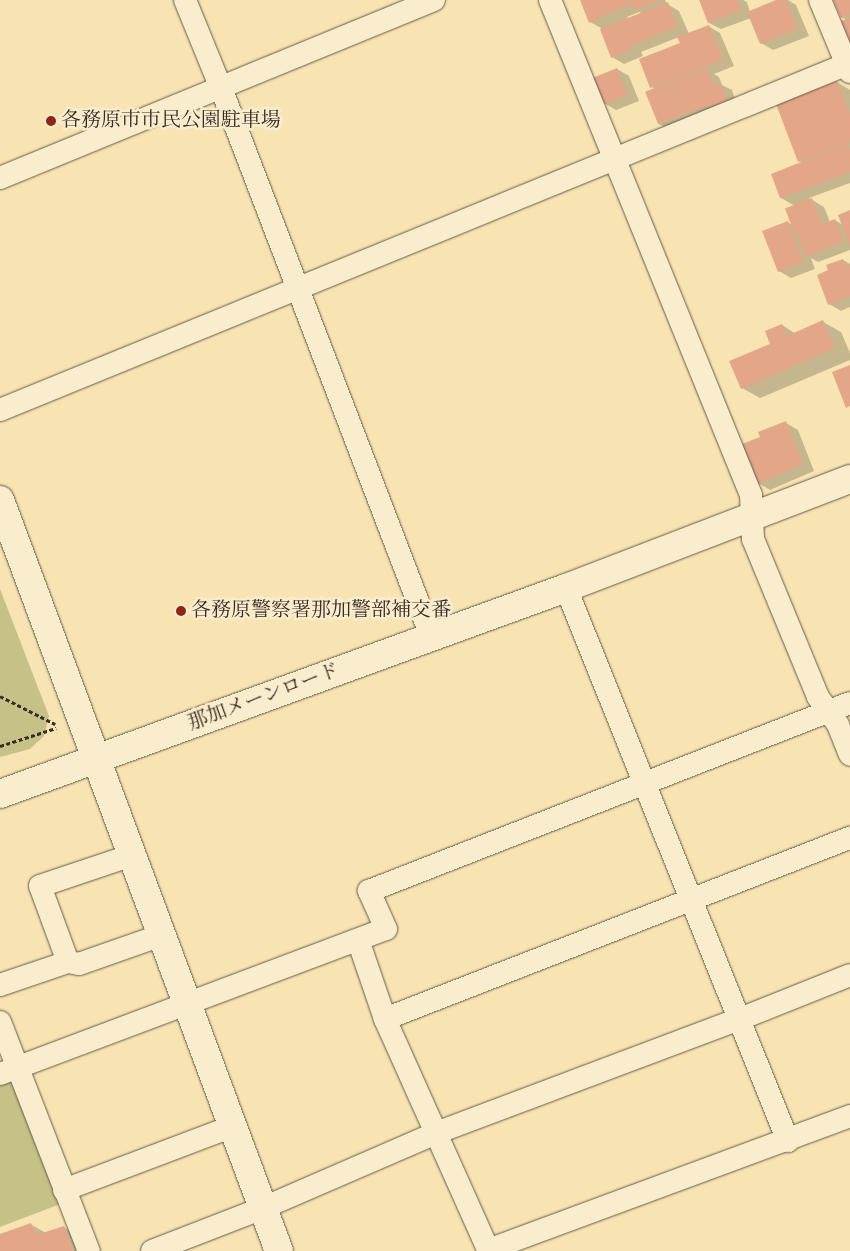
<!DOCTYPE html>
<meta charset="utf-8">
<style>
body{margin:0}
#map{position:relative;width:850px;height:1251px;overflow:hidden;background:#f7e4b2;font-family:Vollkorn,"Noto Serif JP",serif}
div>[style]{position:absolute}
.green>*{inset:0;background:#c5c187}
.shadow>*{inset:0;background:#0003}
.building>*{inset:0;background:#e4a689;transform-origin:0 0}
.path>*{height:3px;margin-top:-1.5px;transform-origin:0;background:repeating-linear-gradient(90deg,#392b25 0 4px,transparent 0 6.5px)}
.roads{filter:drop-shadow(0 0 1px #685948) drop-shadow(0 0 1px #685948)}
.minor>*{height:22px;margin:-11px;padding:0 11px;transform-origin:11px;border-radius:11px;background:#faedcd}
.tertiary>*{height:28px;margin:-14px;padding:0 14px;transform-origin:14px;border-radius:14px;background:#faedcd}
.dots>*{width:14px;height:14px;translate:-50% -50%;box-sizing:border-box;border:2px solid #faedcd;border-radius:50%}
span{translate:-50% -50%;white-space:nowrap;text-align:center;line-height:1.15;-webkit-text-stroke:5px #faedcd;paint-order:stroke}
.poi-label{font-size:20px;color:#392b25}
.left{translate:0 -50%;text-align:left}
.street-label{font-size:20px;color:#392b25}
</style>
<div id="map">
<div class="green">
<i style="clip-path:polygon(0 589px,49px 716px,44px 736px,30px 749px,0 757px)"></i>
<i style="clip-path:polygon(15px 1080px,63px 1203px,0 1227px,0 1085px)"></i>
</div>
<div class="shadow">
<i style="clip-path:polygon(evenodd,581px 0,665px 0,667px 4px,679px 11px,689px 34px,708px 26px,720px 33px,734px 66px,714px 74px,719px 77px,722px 85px,732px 90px,738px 108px,671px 131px,659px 124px,656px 89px,651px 87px,681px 44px,679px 37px,641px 52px,643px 56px,624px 64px,612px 57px,601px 28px,590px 22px,581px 0,639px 12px,642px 13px,628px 19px,627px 17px,639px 12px)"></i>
<i style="clip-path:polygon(700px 0,743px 0,747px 2px,750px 12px,779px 0,788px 0,796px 5px,809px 36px,773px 50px,761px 43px,751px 18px,721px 29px,709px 23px)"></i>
<i style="clip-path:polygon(835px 0,850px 0,850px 41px,846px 20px,842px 17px)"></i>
<i style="clip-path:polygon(617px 69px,629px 76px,639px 101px,616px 110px,604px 103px)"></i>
<i style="clip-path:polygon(837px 82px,850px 90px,850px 183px,809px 198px,824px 207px,830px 222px,835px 220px,843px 225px,850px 211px,850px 250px,818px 262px,811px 258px,815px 269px,791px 278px,779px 271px,770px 248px,787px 222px,794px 226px,795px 206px,781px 198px,803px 163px,799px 161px)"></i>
<i style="clip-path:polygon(843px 260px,850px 264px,850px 307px,841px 311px,829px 304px,830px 271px)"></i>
<i style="clip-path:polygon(823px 322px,841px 332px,850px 353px,850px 360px,760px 398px,742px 388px,782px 325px,796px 334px)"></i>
<i style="clip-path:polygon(786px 423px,798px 430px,814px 471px,770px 490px,758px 483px,744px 445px,762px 438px)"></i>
<i style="clip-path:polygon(30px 1224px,46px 1233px,63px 1227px,81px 1237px,86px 1251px,0 1251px,0 1236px)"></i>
</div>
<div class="building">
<i style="clip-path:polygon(580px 0,629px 0,630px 4px,589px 23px)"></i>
<i style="clip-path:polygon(630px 0,660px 0,634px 10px)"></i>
<i style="clip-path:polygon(699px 0,737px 0,741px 10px,708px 23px)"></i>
<i style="clip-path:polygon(776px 0,786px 0,797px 29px,760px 44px,747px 12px)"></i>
<i style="clip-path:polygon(833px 0,850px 0,850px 14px,841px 18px)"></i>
<i style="clip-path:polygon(668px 2px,677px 27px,630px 46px,632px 49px,611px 58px,600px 29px)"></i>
<i style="clip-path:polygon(850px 18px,850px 44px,841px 21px)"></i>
<i style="clip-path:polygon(709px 25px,723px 60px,650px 88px,639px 59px,680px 43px,677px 37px)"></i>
<i style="left:617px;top:68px;width:29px;height:26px;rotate:68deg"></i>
<i style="clip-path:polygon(707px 68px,713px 85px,720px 82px,727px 101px,714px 106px,713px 104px,686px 114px,673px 81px)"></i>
<i style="left:672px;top:81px;width:35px;height:29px;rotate:68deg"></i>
<i style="clip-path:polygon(837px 81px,850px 114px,850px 142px,798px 162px,776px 104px)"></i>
<i style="clip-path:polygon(847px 144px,850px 151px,850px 172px,780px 198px,771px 174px)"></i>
<i style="left:812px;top:198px;width:28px;height:29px;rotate:69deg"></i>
<i style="clip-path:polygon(850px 210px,850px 246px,838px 215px)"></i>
<i style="left:835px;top:219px;width:24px;height:41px;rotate:68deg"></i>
<i style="clip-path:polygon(788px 221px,794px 237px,784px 242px,794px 238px,804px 262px,778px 272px,762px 231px)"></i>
<i style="clip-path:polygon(843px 259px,846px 267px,850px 265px,850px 296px,828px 305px,817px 275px,828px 270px,826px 265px)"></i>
<i style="clip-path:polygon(823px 320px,835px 348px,741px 389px,729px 361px,770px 344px,765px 331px,782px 324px,787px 336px)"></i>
<i style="clip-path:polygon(850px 365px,850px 406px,846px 408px,832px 372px)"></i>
<i style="clip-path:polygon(786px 421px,803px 464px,757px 484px,742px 444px,760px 437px,758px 432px)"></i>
<i style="clip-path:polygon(31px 1223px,36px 1235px,64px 1226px,73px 1251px,0 1251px,0 1234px)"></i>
</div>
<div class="path">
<i style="left:0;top:696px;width:62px;rotate:27deg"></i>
<i style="left:0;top:746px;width:59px;rotate:-17.8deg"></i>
</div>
<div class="roads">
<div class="minor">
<i style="left:185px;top:0;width:95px;rotate:67.8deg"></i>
<i style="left:221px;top:88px;width:587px;rotate:69.03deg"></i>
<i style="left:550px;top:0;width:534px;rotate:67.9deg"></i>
<i style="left:751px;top:495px;width:44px;rotate:87.4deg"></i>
<i style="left:753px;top:539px;width:171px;rotate:67.6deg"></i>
<i style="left:818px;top:697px;width:34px;rotate:54deg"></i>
<i style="left:838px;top:725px;width:32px;rotate:68deg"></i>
<i style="left:820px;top:0;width:78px;rotate:67.4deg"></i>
<i style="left:0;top:178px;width:469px;rotate:-22.3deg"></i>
<i style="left:0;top:410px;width:918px;rotate:-22.21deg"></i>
<i style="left:566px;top:588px;width:596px;rotate:68.13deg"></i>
<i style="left:358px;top:940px;width:83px;rotate:71.1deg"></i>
<i style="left:385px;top:1019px;width:254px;rotate:65.9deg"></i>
<i style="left:68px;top:962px;width:81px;rotate:-110.2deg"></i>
<i style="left:40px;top:886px;width:97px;rotate:-18.6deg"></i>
<i style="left:0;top:985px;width:72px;rotate:-18.7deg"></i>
<i style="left:68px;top:962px;width:11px;rotate:10deg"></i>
<i style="left:79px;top:964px;width:88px;rotate:-19.3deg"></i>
<i style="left:385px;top:1019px;width:499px;rotate:-21.3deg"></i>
<i style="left:0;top:1022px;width:246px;rotate:68.8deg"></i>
<i style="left:0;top:1074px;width:412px;rotate:-20.6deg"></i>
<i style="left:386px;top:929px;width:42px;rotate:-114.1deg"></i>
<i style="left:369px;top:891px;width:516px;rotate:-21.35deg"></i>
<i style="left:64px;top:1190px;width:181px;rotate:-20.7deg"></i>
<i style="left:488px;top:1250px;width:386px;rotate:-20.3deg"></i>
<i style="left:152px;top:1251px;width:119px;rotate:-21.2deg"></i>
<i style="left:263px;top:1208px;width:189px;rotate:-23.4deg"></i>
<i style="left:436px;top:1133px;width:325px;rotate:-20.6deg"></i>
<i style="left:740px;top:1019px;width:118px;rotate:-21.8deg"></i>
</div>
<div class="tertiary">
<i style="left:0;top:500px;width:801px;rotate:69.62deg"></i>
<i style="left:0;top:794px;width:602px;rotate:-20deg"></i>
<i style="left:566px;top:588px;width:304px;rotate:-21deg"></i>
</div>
</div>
<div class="dots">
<i style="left:51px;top:121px;background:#8f2418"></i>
<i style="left:181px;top:611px;background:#8f2418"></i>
</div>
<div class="poi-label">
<span class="left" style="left:61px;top:121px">各務原市市民公園駐車場</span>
<span class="left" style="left:191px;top:611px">各務原警察署那加警部補交番</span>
</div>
<div class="street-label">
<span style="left:264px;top:698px;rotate:-20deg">那加メーンロード</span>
</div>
</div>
